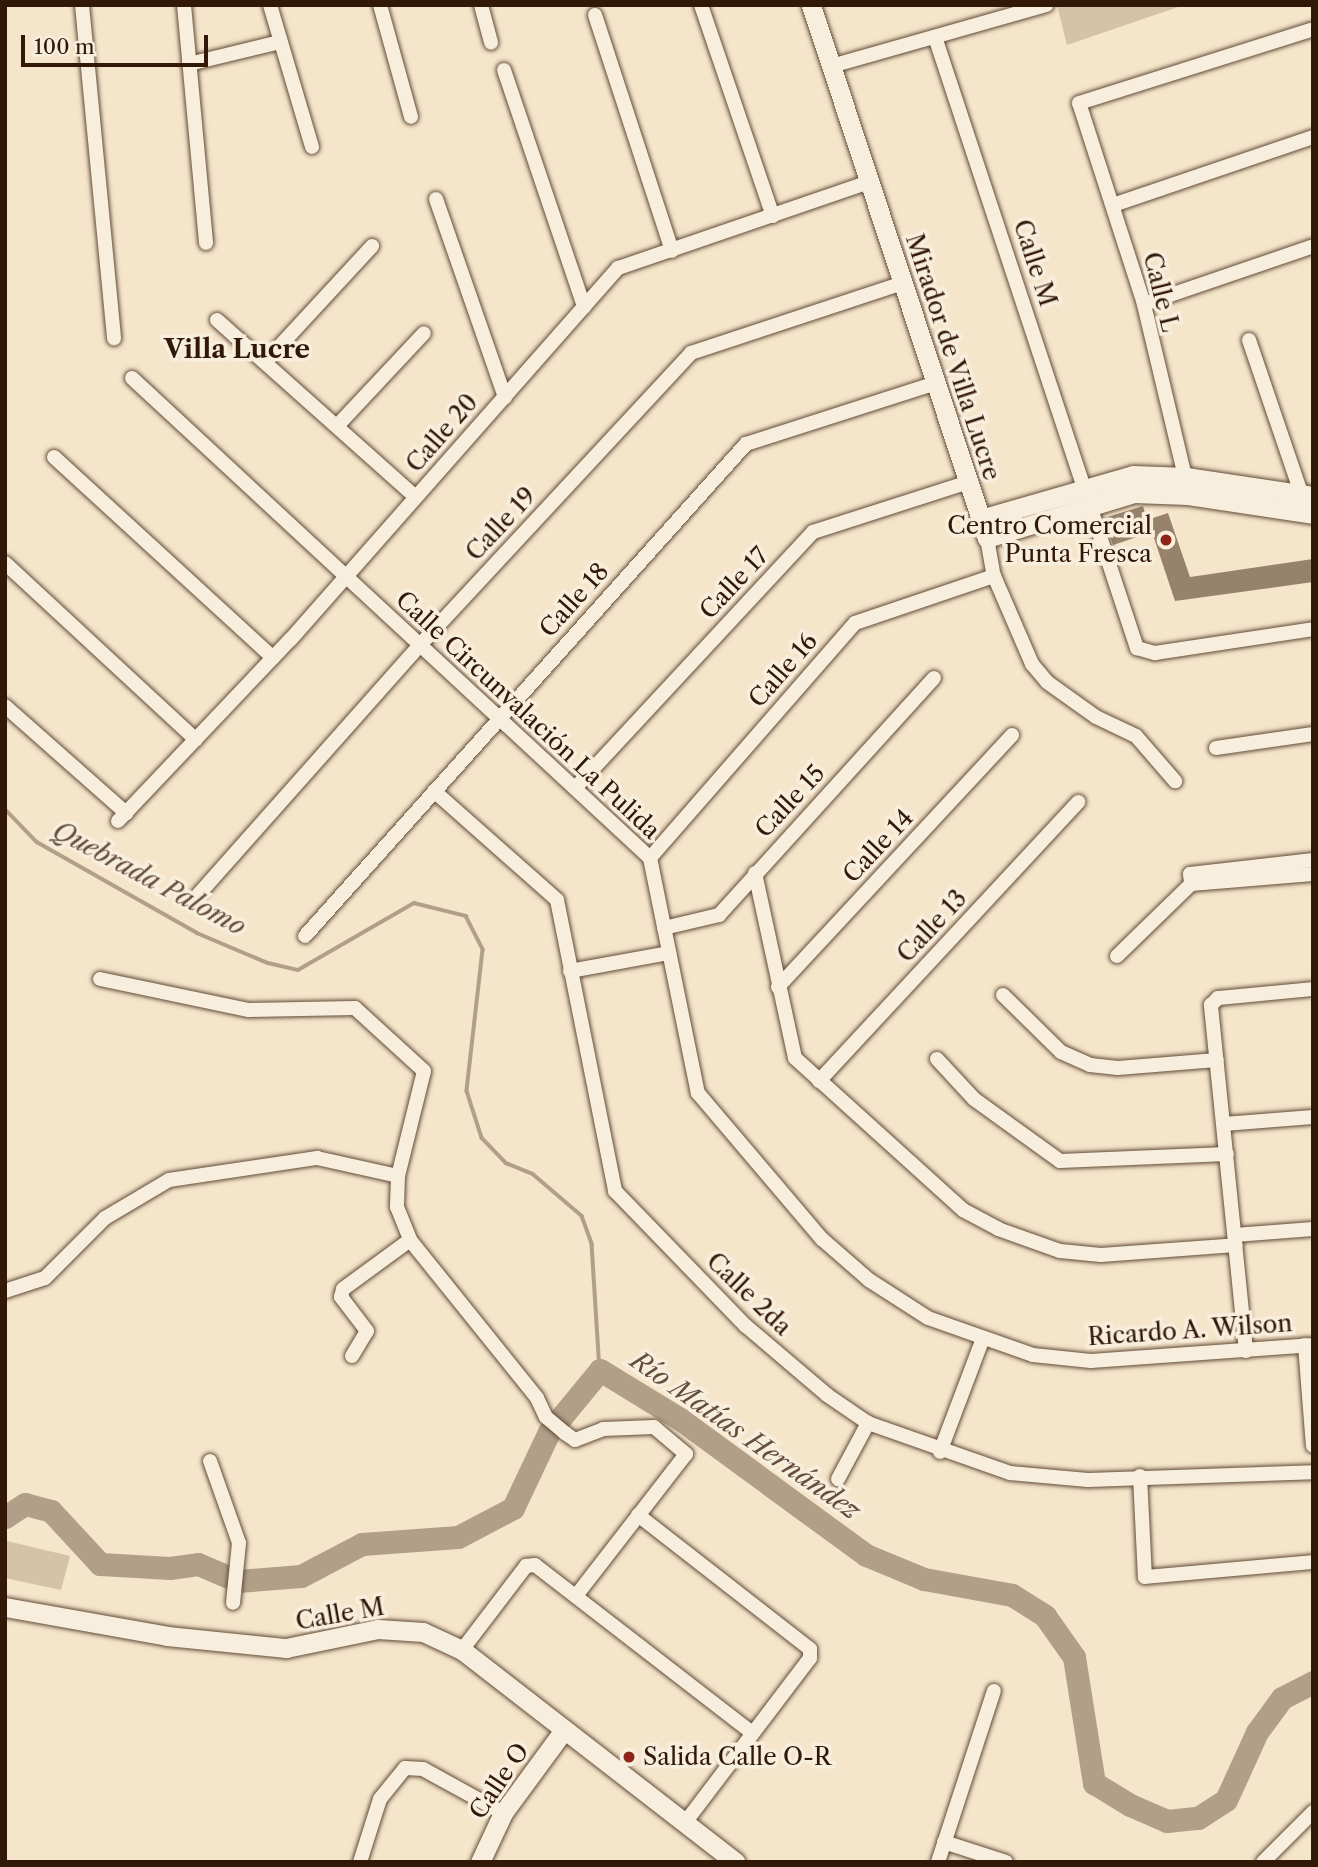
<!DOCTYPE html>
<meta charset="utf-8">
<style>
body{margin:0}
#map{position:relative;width:1318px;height:1867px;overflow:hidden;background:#f5e5ca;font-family:"Libre Caslon Text",serif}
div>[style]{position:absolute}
.green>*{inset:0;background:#d4c2a9}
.stream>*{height:3.5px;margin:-1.75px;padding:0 1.75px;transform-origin:1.75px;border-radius:1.75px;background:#b29f88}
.river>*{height:23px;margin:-11.5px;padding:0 11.5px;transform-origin:11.5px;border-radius:11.5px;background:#b29f88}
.building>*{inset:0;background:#97836c}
.roads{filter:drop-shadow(0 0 2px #624b38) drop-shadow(0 0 2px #624b38)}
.street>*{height:14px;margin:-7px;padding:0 7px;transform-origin:7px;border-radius:7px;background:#f8eedd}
.secondary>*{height:19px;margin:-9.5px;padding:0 9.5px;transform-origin:9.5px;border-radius:9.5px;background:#f8eedd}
.dots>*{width:19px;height:19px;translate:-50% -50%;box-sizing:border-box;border:4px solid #f8eedd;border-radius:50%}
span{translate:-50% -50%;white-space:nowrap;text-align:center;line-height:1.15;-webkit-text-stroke:7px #f8eedd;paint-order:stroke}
.street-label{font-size:24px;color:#311807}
.poi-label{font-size:24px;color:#311807}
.right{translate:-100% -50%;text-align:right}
.left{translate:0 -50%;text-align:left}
.neighbourhood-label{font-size:26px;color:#311807;font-weight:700}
.water-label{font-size:26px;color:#654e3b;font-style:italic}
.frame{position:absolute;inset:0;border:7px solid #311807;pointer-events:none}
.scale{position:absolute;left:21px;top:35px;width:187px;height:32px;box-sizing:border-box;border:4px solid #311807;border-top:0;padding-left:9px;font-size:21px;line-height:24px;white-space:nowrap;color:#311807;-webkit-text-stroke:5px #f8eedd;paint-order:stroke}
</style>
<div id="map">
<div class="green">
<i style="clip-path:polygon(1057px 5px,1184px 5px,1067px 45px)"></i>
<i style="clip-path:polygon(7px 1541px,70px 1556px,61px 1590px,5px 1578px)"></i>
</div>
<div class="stream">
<i style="left:5px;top:809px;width:46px;rotate:45.9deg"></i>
<i style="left:37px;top:842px;width:184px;rotate:29.6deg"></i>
<i style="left:197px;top:933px;width:77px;rotate:22.9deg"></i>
<i style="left:268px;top:963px;width:31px;rotate:13deg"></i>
<i style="left:298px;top:970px;width:134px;rotate:-30deg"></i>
<i style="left:414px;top:903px;width:54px;rotate:14deg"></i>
<i style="left:466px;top:916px;width:38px;rotate:63deg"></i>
<i style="left:483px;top:950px;width:142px;rotate:96.5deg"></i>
<i style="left:467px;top:1091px;width:49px;rotate:72.3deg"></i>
<i style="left:482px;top:1138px;width:35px;rotate:46deg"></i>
<i style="left:506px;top:1163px;width:29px;rotate:22deg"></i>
<i style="left:533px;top:1174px;width:65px;rotate:40.6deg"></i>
<i style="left:582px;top:1216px;width:30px;rotate:70deg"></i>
<i style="left:592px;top:1244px;width:126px;rotate:86.4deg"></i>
</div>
<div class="river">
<i style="left:5px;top:1517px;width:24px;rotate:-33deg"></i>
<i style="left:25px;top:1504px;width:27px;rotate:15deg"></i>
<i style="left:51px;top:1511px;width:72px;rotate:47.2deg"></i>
<i style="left:100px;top:1564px;width:70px;rotate:3.3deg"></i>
<i style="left:170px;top:1568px;width:28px;rotate:-8deg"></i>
<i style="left:198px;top:1564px;width:43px;rotate:23deg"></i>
<i style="left:238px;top:1581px;width:63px;rotate:-4.5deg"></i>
<i style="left:301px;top:1576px;width:69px;rotate:-27.7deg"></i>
<i style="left:362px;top:1544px;width:96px;rotate:-4.2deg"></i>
<i style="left:458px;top:1537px;width:62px;rotate:-27.8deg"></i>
<i style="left:513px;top:1508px;width:84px;rotate:-64.7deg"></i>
<i style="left:549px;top:1432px;width:80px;rotate:-50.6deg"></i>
<i style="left:600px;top:1370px;width:94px;rotate:31.5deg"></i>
<i style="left:680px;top:1419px;width:230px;rotate:36.2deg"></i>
<i style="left:866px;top:1555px;width:63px;rotate:22.5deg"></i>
<i style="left:924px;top:1579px;width:89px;rotate:10.3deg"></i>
<i style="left:1012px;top:1595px;width:39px;rotate:32deg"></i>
<i style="left:1045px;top:1616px;width:50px;rotate:54.7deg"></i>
<i style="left:1074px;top:1657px;width:128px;rotate:81deg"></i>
<i style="left:1094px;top:1783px;width:42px;rotate:31.4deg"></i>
<i style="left:1130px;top:1805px;width:40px;rotate:23.4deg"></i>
<i style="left:1167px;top:1821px;width:31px;rotate:-6deg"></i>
<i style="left:1198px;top:1818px;width:33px;rotate:-33deg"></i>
<i style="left:1226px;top:1800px;width:75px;rotate:-65.5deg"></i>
<i style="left:1257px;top:1732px;width:42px;rotate:-53.7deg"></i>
<i style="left:1282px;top:1698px;width:35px;rotate:-27deg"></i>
</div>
<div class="building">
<i style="clip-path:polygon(1143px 506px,1147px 520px,1168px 513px,1190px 577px,1313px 559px,1313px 582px,1175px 601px,1152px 532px,1113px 545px,1104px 518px)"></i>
</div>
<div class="roads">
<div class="street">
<i style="left:82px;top:5px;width:335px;rotate:84.5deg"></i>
<i style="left:184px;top:5px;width:239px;rotate:84.7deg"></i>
<i style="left:270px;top:5px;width:148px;rotate:73.5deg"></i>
<i style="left:380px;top:5px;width:116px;rotate:74.5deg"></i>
<i style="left:481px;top:5px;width:39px;rotate:75deg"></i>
<i style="left:701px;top:5px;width:223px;rotate:71.2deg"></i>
<i style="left:595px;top:15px;width:248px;rotate:71.9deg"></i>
<i style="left:935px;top:37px;width:644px;rotate:71.71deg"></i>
<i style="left:1137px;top:648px;width:19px;rotate:16deg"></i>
<i style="left:1155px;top:653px;width:160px;rotate:-8.6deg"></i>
<i style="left:189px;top:64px;width:94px;rotate:-13.6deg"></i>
<i style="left:831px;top:66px;width:224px;rotate:-15.8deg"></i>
<i style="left:504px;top:70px;width:250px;rotate:71.3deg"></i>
<i style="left:436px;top:199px;width:210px;rotate:70.8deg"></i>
<i style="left:1113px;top:205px;width:211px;rotate:-18.8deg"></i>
<i style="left:1144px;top:304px;width:179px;rotate:-18.9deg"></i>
<i style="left:217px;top:320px;width:266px;rotate:41.7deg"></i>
<i style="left:1249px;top:340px;width:171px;rotate:71.2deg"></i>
<i style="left:265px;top:362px;width:158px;rotate:-47.3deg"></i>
<i style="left:132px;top:378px;width:706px;rotate:42.82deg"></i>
<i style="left:650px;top:858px;width:240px;rotate:78.5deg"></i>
<i style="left:698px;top:1093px;width:192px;rotate:49.7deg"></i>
<i style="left:822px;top:1239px;width:62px;rotate:41.1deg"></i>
<i style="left:869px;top:1280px;width:70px;rotate:32.8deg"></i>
<i style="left:928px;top:1318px;width:111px;rotate:19.4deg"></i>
<i style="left:1033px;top:1355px;width:58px;rotate:5.9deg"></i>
<i style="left:1091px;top:1361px;width:223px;rotate:-4.1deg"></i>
<i style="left:337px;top:426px;width:127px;rotate:-46.9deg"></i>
<i style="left:54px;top:457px;width:297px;rotate:42.5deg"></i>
<i style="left:1187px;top:485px;width:186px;rotate:-103.4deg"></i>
<i style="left:1144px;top:304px;width:211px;rotate:-107.9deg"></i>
<i style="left:1079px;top:103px;width:245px;rotate:-17.5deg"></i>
<i style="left:987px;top:538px;width:39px;rotate:80deg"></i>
<i style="left:994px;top:576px;width:96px;rotate:66.6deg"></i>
<i style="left:1032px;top:664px;width:23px;rotate:50deg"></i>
<i style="left:1047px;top:682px;width:60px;rotate:35.5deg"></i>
<i style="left:1096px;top:717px;width:44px;rotate:25.4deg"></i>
<i style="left:1136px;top:736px;width:60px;rotate:49.1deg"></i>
<i style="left:5px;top:563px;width:260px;rotate:42.8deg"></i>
<i style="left:5px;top:706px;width:162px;rotate:41.5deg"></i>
<i style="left:1216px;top:748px;width:98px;rotate:-8.2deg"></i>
<i style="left:577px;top:786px;width:347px;rotate:-47.1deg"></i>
<i style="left:813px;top:532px;width:164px;rotate:-17.8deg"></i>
<i style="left:434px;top:791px;width:164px;rotate:41.5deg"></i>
<i style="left:557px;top:900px;width:297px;rotate:78.7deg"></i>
<i style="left:615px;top:1191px;width:188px;rotate:45.9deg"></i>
<i style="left:746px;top:1326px;width:106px;rotate:40.4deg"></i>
<i style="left:827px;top:1395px;width:50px;rotate:34.3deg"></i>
<i style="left:868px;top:1423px;width:151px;rotate:19.4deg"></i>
<i style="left:1010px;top:1473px;width:78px;rotate:5.1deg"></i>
<i style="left:1088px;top:1480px;width:225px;rotate:-2deg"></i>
<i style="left:118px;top:821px;width:251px;rotate:-46.5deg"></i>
<i style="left:291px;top:639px;width:495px;rotate:-48.6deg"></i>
<i style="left:618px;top:268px;width:265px;rotate:-18.9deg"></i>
<i style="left:650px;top:858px;width:312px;rotate:-48.9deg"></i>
<i style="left:855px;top:623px;width:147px;rotate:-18.7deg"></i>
<i style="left:755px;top:873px;width:189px;rotate:77.8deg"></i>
<i style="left:795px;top:1058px;width:227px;rotate:42.1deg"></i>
<i style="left:963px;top:1210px;width:40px;rotate:28deg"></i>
<i style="left:998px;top:1229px;width:66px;rotate:19.5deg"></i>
<i style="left:1060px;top:1251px;width:41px;rotate:5.6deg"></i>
<i style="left:1101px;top:1255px;width:135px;rotate:-4.2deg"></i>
<i style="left:1191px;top:882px;width:8px;rotate:-97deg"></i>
<i style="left:1190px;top:874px;width:124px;rotate:-6.5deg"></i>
<i style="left:198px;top:895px;width:333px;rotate:-48.4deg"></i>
<i style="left:419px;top:646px;width:400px;rotate:-47.1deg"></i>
<i style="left:691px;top:353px;width:223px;rotate:-18.3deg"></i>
<i style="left:664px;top:928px;width:57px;rotate:-13.3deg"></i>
<i style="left:719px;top:915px;width:320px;rotate:-47.8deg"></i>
<i style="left:305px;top:936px;width:661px;rotate:-48.13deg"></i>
<i style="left:746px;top:444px;width:200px;rotate:-17.8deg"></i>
<i style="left:1117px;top:956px;width:103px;rotate:-44.2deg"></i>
<i style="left:1191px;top:884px;width:122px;rotate:-4.7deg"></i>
<i style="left:570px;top:971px;width:101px;rotate:-10.3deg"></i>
<i style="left:100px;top:979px;width:152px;rotate:11.8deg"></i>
<i style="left:249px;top:1010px;width:106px;rotate:-1.1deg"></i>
<i style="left:355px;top:1008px;width:93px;rotate:42.4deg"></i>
<i style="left:424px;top:1071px;width:108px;rotate:103.9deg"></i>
<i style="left:398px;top:1176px;width:31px;rotate:92deg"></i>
<i style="left:397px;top:1207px;width:35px;rotate:68deg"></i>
<i style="left:410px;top:1240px;width:203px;rotate:51.2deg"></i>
<i style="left:537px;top:1398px;width:21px;rotate:65deg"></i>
<i style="left:546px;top:1417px;width:25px;rotate:40deg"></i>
<i style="left:565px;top:1433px;width:12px;rotate:35deg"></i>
<i style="left:575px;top:1440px;width:30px;rotate:-21deg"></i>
<i style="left:603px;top:1429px;width:51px;rotate:-2.2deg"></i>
<i style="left:654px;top:1427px;width:42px;rotate:40.2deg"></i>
<i style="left:686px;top:1454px;width:180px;rotate:127.8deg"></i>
<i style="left:778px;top:987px;width:344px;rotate:-47.1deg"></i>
<i style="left:1003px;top:995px;width:81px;rotate:44.5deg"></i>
<i style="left:1061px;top:1052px;width:32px;rotate:24deg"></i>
<i style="left:1090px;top:1065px;width:28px;rotate:6deg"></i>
<i style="left:1118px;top:1068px;width:99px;rotate:-4.6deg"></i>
<i style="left:937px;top:1059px;width:54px;rotate:47.2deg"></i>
<i style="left:974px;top:1099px;width:106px;rotate:35.8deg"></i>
<i style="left:1060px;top:1161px;width:167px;rotate:-2.4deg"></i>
<i style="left:819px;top:1081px;width:381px;rotate:-47.1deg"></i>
<i style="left:1224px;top:1124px;width:89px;rotate:-4.5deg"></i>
<i style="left:1235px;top:1235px;width:78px;rotate:-4.4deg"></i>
<i style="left:5px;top:1291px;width:42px;rotate:-18deg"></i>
<i style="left:45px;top:1278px;width:85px;rotate:-45deg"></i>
<i style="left:105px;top:1218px;width:74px;rotate:-30.7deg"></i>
<i style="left:169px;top:1180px;width:150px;rotate:-8.5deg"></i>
<i style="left:317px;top:1158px;width:83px;rotate:12.5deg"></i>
<i style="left:1305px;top:1345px;width:101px;rotate:85.5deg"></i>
<i style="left:1246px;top:1351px;width:348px;rotate:-95.8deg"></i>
<i style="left:1211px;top:1005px;width:10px;rotate:-45deg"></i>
<i style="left:1218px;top:998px;width:95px;rotate:-5.4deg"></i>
<i style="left:352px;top:1356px;width:29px;rotate:-59deg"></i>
<i style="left:367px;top:1331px;width:43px;rotate:-127.4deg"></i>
<i style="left:341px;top:1297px;width:8px;rotate:-76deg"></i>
<i style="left:343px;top:1289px;width:83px;rotate:-36.2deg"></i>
<i style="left:940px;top:1452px;width:119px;rotate:-69.3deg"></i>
<i style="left:210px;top:1461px;width:87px;rotate:70.5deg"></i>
<i style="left:239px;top:1543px;width:60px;rotate:95.7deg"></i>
<i style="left:1140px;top:1476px;width:101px;rotate:87.2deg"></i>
<i style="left:1145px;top:1577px;width:169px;rotate:-5.1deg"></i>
<i style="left:838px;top:1479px;width:64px;rotate:-61.8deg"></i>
<i style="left:638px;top:1515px;width:218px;rotate:37.9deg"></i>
<i style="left:810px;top:1649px;width:9px;rotate:90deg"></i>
<i style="left:810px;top:1658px;width:208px;rotate:127.2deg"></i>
<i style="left:462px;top:1650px;width:106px;rotate:-52.7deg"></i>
<i style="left:526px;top:1566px;width:9px;rotate:-6deg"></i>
<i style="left:535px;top:1565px;width:273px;rotate:37.7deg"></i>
<i style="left:944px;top:1842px;width:65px;rotate:17.9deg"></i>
<i style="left:360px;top:1862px;width:66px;rotate:-72.4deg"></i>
<i style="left:380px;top:1799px;width:40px;rotate:-51deg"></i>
<i style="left:405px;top:1768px;width:18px;rotate:3deg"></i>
<i style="left:423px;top:1769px;width:91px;rotate:28.8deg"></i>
<i style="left:938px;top:1862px;width:180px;rotate:-71.9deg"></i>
<i style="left:1263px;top:1862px;width:71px;rotate:-45deg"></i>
</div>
<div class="secondary">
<i style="left:811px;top:5px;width:561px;rotate:71.73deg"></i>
<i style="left:987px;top:538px;width:154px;rotate:-17deg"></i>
<i style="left:1134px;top:493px;width:54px;rotate:2.1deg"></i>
<i style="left:1188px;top:495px;width:126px;rotate:8.6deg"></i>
<i style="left:981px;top:519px;width:158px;rotate:-16.1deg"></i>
<i style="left:1133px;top:475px;width:53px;rotate:2.2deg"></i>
<i style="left:1186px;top:477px;width:128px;rotate:8.5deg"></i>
<i style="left:5px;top:1607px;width:165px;rotate:10.1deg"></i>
<i style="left:167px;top:1636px;width:120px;rotate:5.8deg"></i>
<i style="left:286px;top:1648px;width:94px;rotate:-11.7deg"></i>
<i style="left:378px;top:1629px;width:45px;rotate:3.8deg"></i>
<i style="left:423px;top:1632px;width:43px;rotate:24.8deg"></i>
<i style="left:462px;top:1650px;width:346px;rotate:37.8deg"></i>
<i style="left:480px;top:1862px;width:54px;rotate:-64.9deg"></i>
<i style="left:503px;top:1813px;width:103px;rotate:-53.7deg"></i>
</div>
</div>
<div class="dots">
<i style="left:1166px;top:540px;background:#8f2418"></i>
<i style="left:629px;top:1757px;background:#8f2418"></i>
</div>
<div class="street-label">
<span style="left:1035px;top:263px;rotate:72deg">Calle M</span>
<span style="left:1161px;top:292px;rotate:76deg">Calle L</span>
<span style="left:953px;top:357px;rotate:72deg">Mirador de Villa Lucre</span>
<span style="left:442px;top:433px;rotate:-49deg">Calle 20</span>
<span style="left:501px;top:524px;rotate:-47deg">Calle 19</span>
<span style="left:734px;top:583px;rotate:-47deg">Calle 17</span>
<span style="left:574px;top:600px;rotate:-48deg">Calle 18</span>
<span style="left:783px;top:670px;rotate:-49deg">Calle 16</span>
<span style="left:528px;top:715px;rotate:43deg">Calle Circunvalación La Pulida</span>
<span style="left:790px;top:801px;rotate:-47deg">Calle 15</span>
<span style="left:878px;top:846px;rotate:-47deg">Calle 14</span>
<span style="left:932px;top:926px;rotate:-47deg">Calle 13</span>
<span style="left:749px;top:1294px;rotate:44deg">Calle 2da</span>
<span style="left:1190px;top:1330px;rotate:-4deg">Ricardo A. Wilson</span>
<span style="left:340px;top:1614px;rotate:-10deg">Calle M</span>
<span style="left:499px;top:1781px;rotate:-56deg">Calle O</span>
</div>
<div class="poi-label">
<span class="right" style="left:1152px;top:540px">Centro Comercial<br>Punta Fresca</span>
<span class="left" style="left:643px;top:1757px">Salida Calle O-R</span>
</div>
<div class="neighbourhood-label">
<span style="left:237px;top:350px">Villa Lucre</span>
</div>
<div class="water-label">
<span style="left:149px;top:879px;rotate:28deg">Quebrada Palomo</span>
<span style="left:745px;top:1436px;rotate:35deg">Río Matías Hernández</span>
</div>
<div class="frame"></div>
<div class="scale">100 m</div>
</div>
